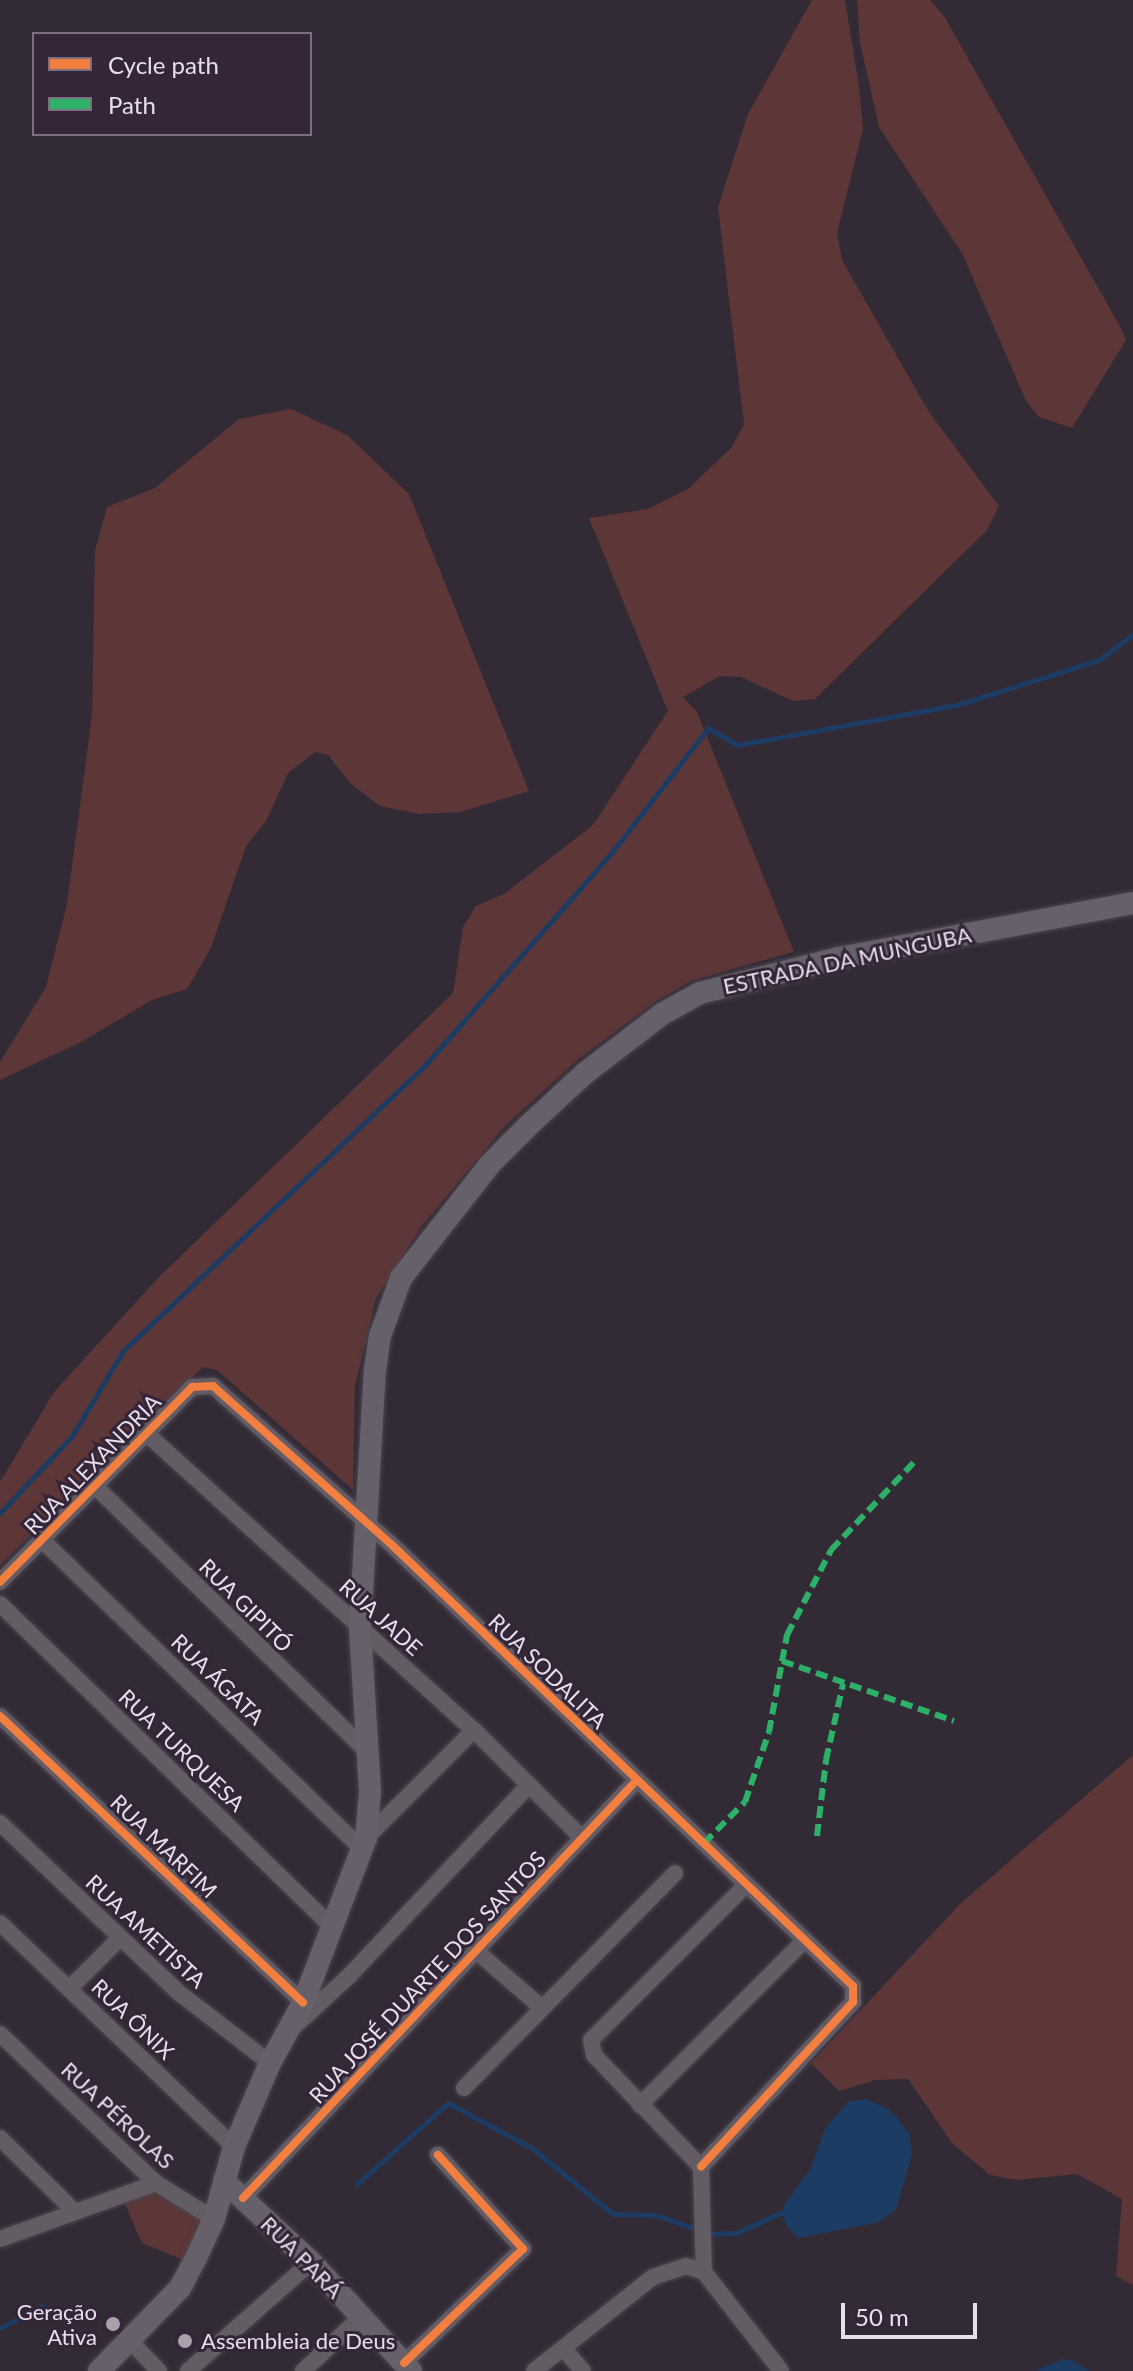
<!DOCTYPE html>
<meta charset="utf-8">
<style>
body{margin:0}
#map{position:relative;width:1133px;height:2371px;overflow:hidden;background:#322a35;font-family:Lato,sans-serif}
div>[style]{position:absolute}
.green>*{inset:0;background:#5d3637}
.water>*{inset:0;background:#1d3c64}
.stream>*{height:5px;margin:-2.5px;padding:0 2.5px;transform-origin:2.5px;border-radius:2.5px;background:#1d3c64}
.roads{filter:drop-shadow(0 0 2px #4b454e) drop-shadow(0 0 2px #4b454e)}
.minor>*{height:16px;margin:-8px;padding:0 8px;transform-origin:8px;border-radius:8px;background:#635c65}
.secondary>*{height:22px;margin:-11px;padding:0 11px;transform-origin:11px;border-radius:11px;background:#66606a}
.quiet>*{height:6px;margin-top:-3px;transform-origin:0;background:repeating-linear-gradient(90deg,#2db169 0 12px,transparent 0 18px)}
.cycleway>*{height:8px;margin:-4px;padding:0 4px;transform-origin:4px;border-radius:4px;background:#f27e40}
.dots>*{width:22px;height:22px;translate:-50% -50%;box-sizing:border-box;border:4px solid #342539;border-radius:50%}
span{translate:-50% -50%;white-space:nowrap;text-align:center;line-height:1.15;-webkit-text-stroke:6px #342539;paint-order:stroke}
.street-label{font-size:22px;color:#e9dfec}
.poi-label{font-size:22px;color:#e9dfec}
.right{translate:-100% -50%;text-align:right}
.left{translate:0 -50%;text-align:left}
.legend{position:absolute;left:32px;top:32px;width:280px;height:104px;box-sizing:border-box;background:#342539;border:2px solid #7c6f81;margin:0;padding:10px 14px;list-style:none;font-size:24px;color:#e9dfec}
.legend li{display:flex;align-items:center;gap:16px;height:40px}
.legend b{width:40px;border:2px solid #7c6f81}
.scale{position:absolute;left:841px;top:2303px;width:136px;height:36px;box-sizing:border-box;border:4px solid #e9dfec;border-top:0;padding-left:10px;font-size:24px;line-height:28px;white-space:nowrap;color:#e9dfec;-webkit-text-stroke:6px #342539;paint-order:stroke}
</style>
<div id="map">
<div class="green">
<i style="clip-path:polygon(812px 0,845px 0,859px 86px,863px 129px,837px 233px,842px 260px,929px 412px,999px 506px,987px 530px,815px 699px,793px 701px,741px 677px,720px 676px,683px 697px,697px 712px,794px 952px,693px 980px,656px 1001px,576px 1061px,504px 1127px,421px 1227px,376px 1298px,355px 1386px,353px 1490px,217px 1370px,203px 1367px,0 1565px,0 1482px,54px 1392px,159px 1277px,453px 993px,463px 927px,476px 906px,504px 894px,593px 825px,668px 711px,589px 518px,648px 509px,688px 489px,731px 448px,744px 424px,718px 207px,748px 114px)"></i>
<i style="clip-path:polygon(857px 0,930px 0,944px 16px,1122px 330px,1126px 340px,1072px 428px,1039px 417px,1026px 401px,963px 255px,879px 127px,860px 43px)"></i>
<i style="clip-path:polygon(291px 409px,347px 435px,409px 494px,529px 791px,460px 812px,420px 814px,380px 806px,351px 784px,328px 755px,315px 752px,288px 773px,266px 821px,246px 846px,211px 948px,187px 989px,152px 1000px,81px 1042px,0 1080px,0 1062px,46px 987px,67px 904px,92px 715px,95px 551px,107px 507px,155px 488px,239px 419px)"></i>
<i style="clip-path:polygon(1133px 1755px,1133px 2285px,1116px 2276px,1122px 2199px,1077px 2174px,1017px 2180px,990px 2175px,952px 2143px,908px 2079px,876px 2080px,839px 2091px,811px 2063px,961px 1903px)"></i>
<i style="clip-path:polygon(156px 2183px,214px 2219px,192px 2264px,142px 2243px,120px 2193px)"></i>
</div>
<div class="water">
<i style="clip-path:polygon(866px 2099px,889px 2109px,909px 2133px,912px 2154px,896px 2210px,879px 2222px,799px 2238px,787px 2227px,782px 2212px,786px 2202px,811px 2168px,825px 2129px,848px 2102px)"></i>
<i style="clip-path:polygon(1062px 2359px,1074px 2361px,1089px 2371px,1036px 2371px)"></i>
</div>
<div class="stream">
<i style="left:0;top:1513px;width:105px;rotate:-46.9deg"></i>
<i style="left:72px;top:1436px;width:99px;rotate:-59deg"></i>
<i style="left:123px;top:1351px;width:417px;rotate:-43.4deg"></i>
<i style="left:426px;top:1064px;width:283px;rotate:-48.7deg"></i>
<i style="left:613px;top:851px;width:155px;rotate:-52.3deg"></i>
<i style="left:708px;top:728px;width:34px;rotate:30deg"></i>
<i style="left:738px;top:745px;width:223px;rotate:-10.4deg"></i>
<i style="left:957px;top:705px;width:149px;rotate:-17.6deg"></i>
<i style="left:1099px;top:660px;width:43px;rotate:-37.4deg"></i>
<i style="left:357px;top:2184px;width:122px;rotate:-41.7deg"></i>
<i style="left:448px;top:2103px;width:95px;rotate:28.2deg"></i>
<i style="left:532px;top:2148px;width:104px;rotate:39.2deg"></i>
<i style="left:613px;top:2214px;width:43px;rotate:1.3deg"></i>
<i style="left:656px;top:2215px;width:46px;rotate:19.2deg"></i>
<i style="left:708px;top:2234px;width:28px;rotate:-2deg"></i>
<i style="left:736px;top:2233px;width:54px;rotate:-24.2deg"></i>
<i style="left:0;top:2328px;width:47px;rotate:-27.6deg"></i>
</div>
<div class="roads">
<div class="minor">
<i style="left:147px;top:1434px;width:441px;rotate:42.2deg"></i>
<i style="left:474px;top:1730px;width:153px;rotate:45deg"></i>
<i style="left:95px;top:1486px;width:383px;rotate:44.3deg"></i>
<i style="left:43px;top:1541px;width:442px;rotate:44deg"></i>
<i style="left:0;top:1582px;width:274px;rotate:-45.4deg"></i>
<i style="left:192px;top:1387px;width:21px;rotate:-3deg"></i>
<i style="left:213px;top:1386px;width:239px;rotate:41.6deg"></i>
<i style="left:392px;top:1545px;width:638px;rotate:43.73deg"></i>
<i style="left:853px;top:1986px;width:16px;rotate:90deg"></i>
<i style="left:853px;top:2002px;width:224px;rotate:132.7deg"></i>
<i style="left:0;top:1604px;width:465px;rotate:44.2deg"></i>
<i style="left:0;top:1716px;width:417px;rotate:43.4deg"></i>
<i style="left:0;top:1823px;width:245px;rotate:43.5deg"></i>
<i style="left:178px;top:1992px;width:116px;rotate:37.7deg"></i>
<i style="left:366px;top:1838px;width:153px;rotate:-45deg"></i>
<i style="left:0;top:1923px;width:324px;rotate:43.7deg"></i>
<i style="left:475px;top:1950px;width:87px;rotate:40.8deg"></i>
<i style="left:69px;top:1989px;width:72px;rotate:-45deg"></i>
<i style="left:296px;top:2025px;width:74px;rotate:-42.8deg"></i>
<i style="left:350px;top:1975px;width:261px;rotate:-46.7deg"></i>
<i style="left:0;top:2034px;width:216px;rotate:43.7deg"></i>
<i style="left:156px;top:2183px;width:68px;rotate:31.8deg"></i>
<i style="left:464px;top:2088px;width:301px;rotate:-45.5deg"></i>
<i style="left:640px;top:2105px;width:232px;rotate:-45deg"></i>
<i style="left:0;top:2138px;width:101px;rotate:44.6deg"></i>
<i style="left:701px;top:2167px;width:155px;rotate:-133.7deg"></i>
<i style="left:594px;top:2055px;width:15px;rotate:-101deg"></i>
<i style="left:591px;top:2040px;width:219px;rotate:-45deg"></i>
<i style="left:701px;top:2167px;width:105px;rotate:88.4deg"></i>
<i style="left:243px;top:2198px;width:573px;rotate:-46.7deg"></i>
<i style="left:0;top:2239px;width:166px;rotate:-19.7deg"></i>
<i style="left:130px;top:2341px;width:42px;rotate:46deg"></i>
<i style="left:563px;top:2348px;width:30px;rotate:49deg"></i>
<i style="left:404px;top:2363px;width:165px;rotate:-43.8deg"></i>
<i style="left:523px;top:2249px;width:127px;rotate:-132.1deg"></i>
<i style="left:188px;top:2371px;width:164px;rotate:-41.5deg"></i>
<i style="left:303px;top:2371px;width:79px;rotate:-43deg"></i>
<i style="left:534px;top:2371px;width:152px;rotate:-38.3deg"></i>
<i style="left:653px;top:2277px;width:35px;rotate:-18deg"></i>
<i style="left:686px;top:2266px;width:19px;rotate:18deg"></i>
<i style="left:704px;top:2272px;width:125px;rotate:52.1deg"></i>
</div>
<div class="secondary">
<i style="left:224px;top:2181px;width:119px;rotate:43deg"></i>
<i style="left:311px;top:2262px;width:148px;rotate:47.5deg"></i>
<i style="left:99px;top:2371px;width:116px;rotate:-45.7deg"></i>
<i style="left:180px;top:2288px;width:34px;rotate:-62deg"></i>
<i style="left:196px;top:2258px;width:43px;rotate:-65.2deg"></i>
<i style="left:214px;top:2219px;width:75px;rotate:-74.5deg"></i>
<i style="left:234px;top:2147px;width:91px;rotate:-66.8deg"></i>
<i style="left:270px;top:2063px;width:68px;rotate:-61.2deg"></i>
<i style="left:303px;top:2003px;width:177px;rotate:-69.1deg"></i>
<i style="left:366px;top:1838px;width:47px;rotate:-85.1deg"></i>
<i style="left:370px;top:1791px;width:163px;rotate:-93.5deg"></i>
<i style="left:360px;top:1628px;width:258px;rotate:-86.7deg"></i>
<i style="left:375px;top:1370px;width:34px;rotate:-82deg"></i>
<i style="left:380px;top:1336px;width:62px;rotate:-70.1deg"></i>
<i style="left:401px;top:1278px;width:145px;rotate:-52deg"></i>
<i style="left:490px;top:1164px;width:55px;rotate:-45deg"></i>
<i style="left:529px;top:1125px;width:75px;rotate:-42.8deg"></i>
<i style="left:584px;top:1074px;width:98px;rotate:-37.6deg"></i>
<i style="left:662px;top:1014px;width:43px;rotate:-28.9deg"></i>
<i style="left:700px;top:993px;width:143px;rotate:-14.1deg"></i>
<i style="left:839px;top:958px;width:299px;rotate:-10.6deg"></i>
</div>
</div>
<div class="quiet">
<i style="left:782px;top:1661px;width:182px;rotate:19.2deg"></i>
<i style="left:817px;top:1836px;width:77px;rotate:-83.2deg"></i>
<i style="left:826px;top:1760px;width:78px;rotate:-77.4deg"></i>
<i style="left:704px;top:1843px;width:58px;rotate:-45deg"></i>
<i style="left:745px;top:1802px;width:74px;rotate:-71.1deg"></i>
<i style="left:769px;top:1732px;width:99px;rotate:-79.5deg"></i>
<i style="left:787px;top:1635px;width:96px;rotate:-62.6deg"></i>
<i style="left:831px;top:1550px;width:124px;rotate:-46.6deg"></i>
</div>
<div class="cycleway">
<i style="left:0;top:1582px;width:274px;rotate:-45.4deg"></i>
<i style="left:192px;top:1387px;width:21px;rotate:-3deg"></i>
<i style="left:213px;top:1386px;width:239px;rotate:41.6deg"></i>
<i style="left:392px;top:1545px;width:638px;rotate:43.73deg"></i>
<i style="left:853px;top:1986px;width:16px;rotate:90deg"></i>
<i style="left:853px;top:2002px;width:224px;rotate:132.7deg"></i>
<i style="left:0;top:1716px;width:417px;rotate:43.4deg"></i>
<i style="left:243px;top:2198px;width:573px;rotate:-46.7deg"></i>
<i style="left:404px;top:2363px;width:165px;rotate:-43.8deg"></i>
<i style="left:523px;top:2249px;width:127px;rotate:-132.1deg"></i>
</div>
<div class="dots">
<i style="left:113px;top:2324px;background:#a9a0ac"></i>
<i style="left:185px;top:2341px;background:#a9a0ac"></i>
</div>
<div class="street-label">
<span style="left:847px;top:960px;rotate:-12deg">ESTRADA DA MUNGUBA</span>
<span style="left:92px;top:1464px;rotate:-46deg">RUA ALEXANDRIA</span>
<span style="left:246px;top:1605px;rotate:45deg">RUA GIPITÓ</span>
<span style="left:381px;top:1617px;rotate:42deg">RUA JADE</span>
<span style="left:548px;top:1671px;rotate:44deg">RUA SODALITA</span>
<span style="left:218px;top:1679px;rotate:44deg">RUA ÁGATA</span>
<span style="left:182px;top:1750px;rotate:44deg">RUA TURQUESA</span>
<span style="left:164px;top:1846px;rotate:44deg">RUA MARFIM</span>
<span style="left:146px;top:1931px;rotate:43deg">RUA AMETISTA</span>
<span style="left:427px;top:1977px;rotate:-47deg">RUA JOSÉ DUARTE DOS SANTOS</span>
<span style="left:133px;top:2019px;rotate:44deg">RUA ÔNIX</span>
<span style="left:118px;top:2115px;rotate:43deg">RUA PÉROLAS</span>
<span style="left:302px;top:2257px;rotate:45deg">RUA PARÁ</span>
</div>
<div class="poi-label">
<span class="right" style="left:97px;top:2324px">Geração<br>Ativa</span>
<span class="left" style="left:201px;top:2341px">Assembleia de Deus</span>
</div>
<ul class="legend">
<li><b style="height:10px;background:#f27e40"></b>Cycle path</li>
<li><b style="height:10px;background:#2db169"></b>Path</li>
</ul>
<div class="scale">50 m</div>
</div>
